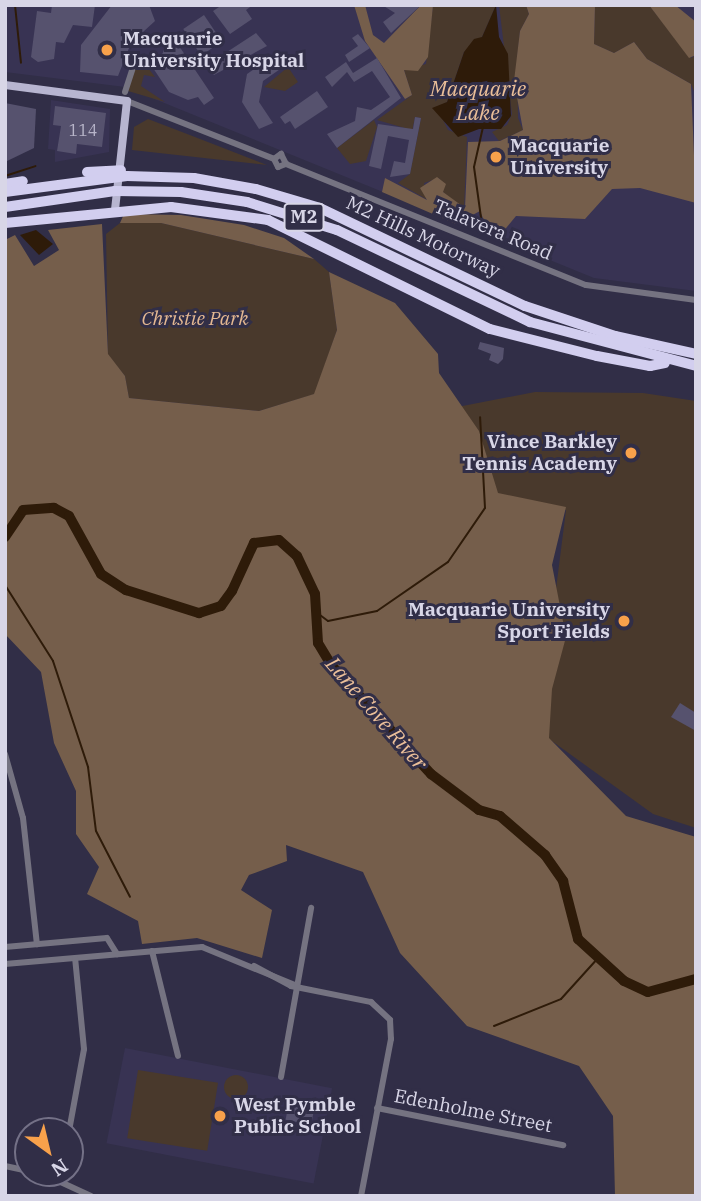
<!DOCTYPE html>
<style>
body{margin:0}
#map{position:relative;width:701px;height:1201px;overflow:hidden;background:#312e47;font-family:"IBM Plex Serif",serif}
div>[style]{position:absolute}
.built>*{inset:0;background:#383353;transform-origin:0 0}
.green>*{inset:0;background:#49392c;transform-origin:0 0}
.round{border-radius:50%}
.forest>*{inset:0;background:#755e4b}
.water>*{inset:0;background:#2e1b09}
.stream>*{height:2px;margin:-1px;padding:0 1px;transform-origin:1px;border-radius:1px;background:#2e1b09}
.river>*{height:10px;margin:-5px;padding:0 5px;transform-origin:5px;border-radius:5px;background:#2e1b09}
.building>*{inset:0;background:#56526e;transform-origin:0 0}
.minor>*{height:6px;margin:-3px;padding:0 3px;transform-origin:3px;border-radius:3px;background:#757381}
.major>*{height:8px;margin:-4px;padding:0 4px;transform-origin:4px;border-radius:4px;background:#b7b5d0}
.highway>*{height:10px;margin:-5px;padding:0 5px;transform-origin:5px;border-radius:5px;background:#d2ceef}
.dots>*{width:19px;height:19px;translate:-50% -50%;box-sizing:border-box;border:4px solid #312e47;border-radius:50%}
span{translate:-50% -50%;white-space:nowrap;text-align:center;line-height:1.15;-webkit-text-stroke:6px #312e47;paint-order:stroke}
.number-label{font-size:16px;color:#b8b5c9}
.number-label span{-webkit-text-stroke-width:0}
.shield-label span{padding:2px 5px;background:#312e47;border:2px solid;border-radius:5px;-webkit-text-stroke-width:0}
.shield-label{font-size:18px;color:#d8d6e7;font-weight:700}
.poi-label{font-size:19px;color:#d8d6e7;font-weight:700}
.left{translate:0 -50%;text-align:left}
.right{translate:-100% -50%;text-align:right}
.street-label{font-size:19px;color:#d8d6e7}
.park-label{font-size:19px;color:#e4b892;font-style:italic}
.water-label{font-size:21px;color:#ebbf99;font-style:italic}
.frame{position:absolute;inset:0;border:7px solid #d8d6e7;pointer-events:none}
.north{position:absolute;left:14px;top:1117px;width:70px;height:70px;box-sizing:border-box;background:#312e47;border:2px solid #747187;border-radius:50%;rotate:146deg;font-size:19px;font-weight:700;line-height:28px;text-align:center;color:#d8d6e7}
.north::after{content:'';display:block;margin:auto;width:24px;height:32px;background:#f8a14b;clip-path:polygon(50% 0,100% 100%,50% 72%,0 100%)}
</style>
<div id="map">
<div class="built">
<i style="clip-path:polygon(5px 5px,696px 5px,696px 291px,594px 278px,125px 87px,5px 72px)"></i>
<i style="clip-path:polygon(51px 100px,110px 109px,109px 152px,55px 162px,55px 150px,48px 149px)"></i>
<i style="left:125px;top:1048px;width:211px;height:97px;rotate:11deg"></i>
</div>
<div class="green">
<i style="clip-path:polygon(433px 5px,496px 5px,482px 37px,464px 52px,447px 102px,437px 108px,448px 130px,467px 137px,464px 210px,443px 192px,439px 178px,424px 183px,428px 200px,398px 183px,410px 174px,421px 118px,415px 117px,411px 136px,404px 134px,405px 128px,377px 120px,412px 95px,404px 70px,426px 64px)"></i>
<i style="clip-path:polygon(499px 5px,526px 5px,529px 14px,520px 31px,517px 61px,518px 118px,523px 130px,499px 141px,492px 132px,507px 125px,512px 114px)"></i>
<i style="clip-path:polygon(595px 5px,649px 5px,691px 58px,696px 55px,696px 96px,691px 84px,647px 59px,634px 42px,614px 53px,594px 44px)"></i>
<i style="clip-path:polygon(145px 64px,155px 77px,144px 75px,141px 86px,165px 102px,128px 91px,135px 66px)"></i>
<i style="clip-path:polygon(288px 67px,298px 82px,285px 91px,264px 87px)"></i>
<i style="clip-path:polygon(148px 119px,195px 137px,267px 165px,132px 150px,134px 127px)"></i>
<i style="clip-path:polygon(374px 120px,377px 127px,366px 161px,350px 164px,337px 148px)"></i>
<i style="clip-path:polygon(120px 223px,161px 223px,314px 259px,329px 272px,337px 330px,315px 394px,259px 411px,129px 398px,125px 376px,108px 355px,106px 234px)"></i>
<i style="clip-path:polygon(535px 392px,643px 393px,696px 401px,696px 828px,653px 814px,538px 731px,566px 510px,323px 476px,329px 432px)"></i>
<i style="left:138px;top:1070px;width:81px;height:69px;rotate:9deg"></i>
<i class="round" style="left:224px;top:1075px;width:24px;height:24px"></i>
</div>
<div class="forest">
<i style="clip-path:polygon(354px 5px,365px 5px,373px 35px,384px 43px,421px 5px,433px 5px,428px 57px,418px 71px,404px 70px,412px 95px,405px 99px,365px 41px)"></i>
<i style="clip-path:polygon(526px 5px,595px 5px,594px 44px,614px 53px,634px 42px,647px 59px,691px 84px,696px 203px,640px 188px,612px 189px,585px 219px,516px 216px,502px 233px,490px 235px,480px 211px,456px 224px,382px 192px,385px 178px,427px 200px,420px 188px,437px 177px,446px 184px,443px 192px,465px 208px,468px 142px,500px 141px,523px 130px,514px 81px,520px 31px,529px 14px)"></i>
<i style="clip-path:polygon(649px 5px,675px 5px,696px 22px,696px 55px,689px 58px)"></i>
<i style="clip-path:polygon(124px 214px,181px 215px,244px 225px,284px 238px,314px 259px,161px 223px,120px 223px)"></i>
<i style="clip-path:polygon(102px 224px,108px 354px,125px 376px,129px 398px,259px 411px,314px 394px,337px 330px,329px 272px,395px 303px,438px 354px,439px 373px,479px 431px,498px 493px,566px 507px,552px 565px,566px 637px,552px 689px,549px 738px,626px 816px,696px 837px,696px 1196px,615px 1196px,613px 1116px,579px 1066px,467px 1026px,400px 953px,363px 872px,286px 845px,287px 861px,249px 875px,241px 890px,272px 910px,262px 958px,197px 938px,142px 944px,138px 921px,87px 894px,99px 867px,76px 834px,76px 791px,54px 743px,41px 672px,5px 634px,5px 240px,15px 235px,34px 266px,59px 250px,48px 230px)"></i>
</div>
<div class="water">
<i style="clip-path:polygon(496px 5px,499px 37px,508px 54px,511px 116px,501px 129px,479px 129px,458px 137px,432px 108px,447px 102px,464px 52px,474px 39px,482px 37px)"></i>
<i style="clip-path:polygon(36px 230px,53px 244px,39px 255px,20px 235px)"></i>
</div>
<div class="stream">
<i style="left:15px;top:5px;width:58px;rotate:84.1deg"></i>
<i style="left:483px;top:127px;width:41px;rotate:102.7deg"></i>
<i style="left:474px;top:167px;width:66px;rotate:82.1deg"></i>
<i style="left:5px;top:176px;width:32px;rotate:-18deg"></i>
<i style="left:5px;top:585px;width:90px;rotate:57.7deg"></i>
<i style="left:53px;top:661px;width:112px;rotate:71.7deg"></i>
<i style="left:88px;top:767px;width:64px;rotate:82.9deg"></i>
<i style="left:96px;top:831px;width:74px;rotate:62.7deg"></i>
<i style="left:316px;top:612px;width:15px;rotate:37deg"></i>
<i style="left:328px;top:621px;width:50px;rotate:-11.5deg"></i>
<i style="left:377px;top:611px;width:86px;rotate:-34.6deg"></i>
<i style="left:448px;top:562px;width:65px;rotate:-55.6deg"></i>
<i style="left:485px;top:508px;width:91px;rotate:-93.1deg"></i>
<i style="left:494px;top:1026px;width:72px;rotate:-21.9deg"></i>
<i style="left:561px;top:999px;width:57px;rotate:-47.9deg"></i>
</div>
<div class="river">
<i style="left:5px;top:537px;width:32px;rotate:-56deg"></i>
<i style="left:23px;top:510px;width:31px;rotate:-4deg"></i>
<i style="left:54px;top:508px;width:17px;rotate:28deg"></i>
<i style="left:69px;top:516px;width:66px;rotate:61.1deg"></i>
<i style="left:101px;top:574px;width:30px;rotate:33deg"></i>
<i style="left:126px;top:590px;width:77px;rotate:17.5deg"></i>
<i style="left:199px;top:613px;width:23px;rotate:-18deg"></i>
<i style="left:221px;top:606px;width:19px;rotate:-54deg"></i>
<i style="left:232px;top:591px;width:53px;rotate:-65.4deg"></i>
<i style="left:254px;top:543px;width:25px;rotate:-7deg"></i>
<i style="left:279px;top:540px;width:24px;rotate:42deg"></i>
<i style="left:297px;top:556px;width:42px;rotate:64.7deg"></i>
<i style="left:315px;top:594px;width:49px;rotate:86.5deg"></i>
<i style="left:318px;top:643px;width:27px;rotate:59deg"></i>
<i style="left:332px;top:666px;width:147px;rotate:47.5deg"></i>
<i style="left:431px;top:774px;width:60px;rotate:36.9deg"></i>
<i style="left:479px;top:810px;width:22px;rotate:16deg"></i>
<i style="left:500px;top:816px;width:60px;rotate:40.9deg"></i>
<i style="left:545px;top:855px;width:32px;rotate:55deg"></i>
<i style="left:563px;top:881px;width:60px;rotate:75.5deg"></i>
<i style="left:578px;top:939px;width:62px;rotate:42.4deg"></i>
<i style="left:624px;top:981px;width:26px;rotate:25deg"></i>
<i style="left:648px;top:992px;width:50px;rotate:-15.2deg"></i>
</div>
<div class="building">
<i style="clip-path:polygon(52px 5px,95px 5px,92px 27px,73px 25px,64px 43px,56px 42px,54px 59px,38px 62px,31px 57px,37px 11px,51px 13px)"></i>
<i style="clip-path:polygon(112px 5px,149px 5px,155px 21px,131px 43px,118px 76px,80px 72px,81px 45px)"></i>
<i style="clip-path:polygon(222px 5px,253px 5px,246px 10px,252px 19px,230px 34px,213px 11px)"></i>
<i style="clip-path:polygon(382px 5px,421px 5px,391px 33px,383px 22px,395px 13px)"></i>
<i style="left:204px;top:15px;width:32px;height:25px;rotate:56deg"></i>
<i style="clip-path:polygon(256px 33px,267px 46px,214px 75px,207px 65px)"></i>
<i style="clip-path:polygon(358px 34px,370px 48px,349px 62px,345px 55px,358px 46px,352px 38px)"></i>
<i style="clip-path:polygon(168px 40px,175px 40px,214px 98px,204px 105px,198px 97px,188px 100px,169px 92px,149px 62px,161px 57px)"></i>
<i style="clip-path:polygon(276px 54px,286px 65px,263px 81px,259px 102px,273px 123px,259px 129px,242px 102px,247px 74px)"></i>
<i style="clip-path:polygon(377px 58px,401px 98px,337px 148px,327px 134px,355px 121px,357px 107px,371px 110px,390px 97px,372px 71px,354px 82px,347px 72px,332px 87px,325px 77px,346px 62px,353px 73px)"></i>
<i style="clip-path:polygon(317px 91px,328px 107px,295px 129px,290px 121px,285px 124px,280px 117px)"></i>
<i style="clip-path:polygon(5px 103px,36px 109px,34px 148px,5px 162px)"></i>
<i style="clip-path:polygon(55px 106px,106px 113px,102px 147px,77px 144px,76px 154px,57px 151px,61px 126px,53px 125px)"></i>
<i style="clip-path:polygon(415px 117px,421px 118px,410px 174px,390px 177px,394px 161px,405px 163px,409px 140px,388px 136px,381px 169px,369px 166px,378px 124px,413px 129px)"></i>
<i style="clip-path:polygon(480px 342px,504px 348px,503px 359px,498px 364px,489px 360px,491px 354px,478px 349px)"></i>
<i style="clip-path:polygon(680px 703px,696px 713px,696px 731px,671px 717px)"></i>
<i style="left:289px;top:1102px;width:26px;height:18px;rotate:11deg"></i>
</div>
<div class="minor">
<i style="left:125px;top:92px;width:35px;rotate:-72deg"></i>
<i style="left:127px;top:101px;width:158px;rotate:21.5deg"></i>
<i style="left:274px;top:159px;width:9px;rotate:-36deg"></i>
<i style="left:281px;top:154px;width:11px;rotate:63deg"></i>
<i style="left:274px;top:159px;width:9px;rotate:63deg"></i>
<i style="left:278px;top:167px;width:9px;rotate:-21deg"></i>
<i style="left:286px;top:164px;width:323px;rotate:22deg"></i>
<i style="left:586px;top:285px;width:111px;rotate:7.8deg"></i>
<i style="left:5px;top:754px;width:66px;rotate:74.3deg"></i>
<i style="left:23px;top:818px;width:127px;rotate:83.7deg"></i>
<i style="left:5px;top:947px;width:102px;rotate:-5deg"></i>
<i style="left:107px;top:938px;width:19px;rotate:58deg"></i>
<i style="left:152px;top:951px;width:108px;rotate:76.1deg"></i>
<i style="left:5px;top:964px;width:198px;rotate:-4.9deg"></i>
<i style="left:202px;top:947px;width:103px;rotate:22.3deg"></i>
<i style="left:254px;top:966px;width:42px;rotate:28.4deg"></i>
<i style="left:291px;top:986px;width:82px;rotate:11.3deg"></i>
<i style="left:371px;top:1002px;width:26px;rotate:43deg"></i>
<i style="left:390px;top:1020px;width:19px;rotate:87deg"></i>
<i style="left:391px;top:1039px;width:160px;rotate:100.8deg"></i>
<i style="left:281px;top:1077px;width:172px;rotate:-79.9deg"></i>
<i style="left:377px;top:1108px;width:190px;rotate:11.3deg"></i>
<i style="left:69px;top:1131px;width:83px;rotate:-79.6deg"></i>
<i style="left:84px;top:1049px;width:91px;rotate:-95.6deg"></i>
<i style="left:5px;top:1166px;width:24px;rotate:12deg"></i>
<i style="left:41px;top:1173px;width:55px;rotate:24.7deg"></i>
</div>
<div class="major">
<i style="left:5px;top:85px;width:123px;rotate:7.5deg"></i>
<i style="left:127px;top:101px;width:109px;rotate:96.3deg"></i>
</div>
<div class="highway">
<i style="left:87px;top:172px;width:34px;rotate:-3deg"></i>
<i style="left:5px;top:184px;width:18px;rotate:-9deg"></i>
<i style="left:5px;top:192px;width:123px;rotate:-7.5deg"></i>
<i style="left:127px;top:176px;width:67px;rotate:1.7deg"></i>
<i style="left:194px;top:178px;width:63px;rotate:10.1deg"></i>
<i style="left:256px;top:189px;width:67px;rotate:16.5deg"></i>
<i style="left:320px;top:208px;width:227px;rotate:25.6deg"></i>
<i style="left:525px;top:306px;width:95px;rotate:18.4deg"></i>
<i style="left:615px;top:336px;width:83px;rotate:12.5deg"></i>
<i style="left:5px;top:207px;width:111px;rotate:-8.3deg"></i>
<i style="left:115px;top:191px;width:66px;rotate:0.9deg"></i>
<i style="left:181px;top:192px;width:67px;rotate:8.6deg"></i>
<i style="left:247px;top:202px;width:94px;rotate:17.3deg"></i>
<i style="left:337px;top:230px;width:214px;rotate:25.5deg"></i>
<i style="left:530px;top:322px;width:172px;rotate:14.8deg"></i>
<i style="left:5px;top:223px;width:167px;rotate:-5.5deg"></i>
<i style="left:171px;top:207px;width:98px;rotate:7.6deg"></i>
<i style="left:268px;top:220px;width:247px;rotate:26.2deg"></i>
<i style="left:490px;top:329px;width:110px;rotate:14.2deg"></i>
<i style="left:597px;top:356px;width:54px;rotate:10.7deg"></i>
<i style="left:650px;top:366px;width:15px;rotate:-11deg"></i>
</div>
<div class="dots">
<i style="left:107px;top:50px;background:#f8a14b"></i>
<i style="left:496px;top:157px;background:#f8a14b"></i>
<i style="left:631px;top:453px;background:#f8a14b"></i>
<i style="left:624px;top:621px;background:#f8a14b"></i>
<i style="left:220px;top:1116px;background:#f8a14b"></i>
</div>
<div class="number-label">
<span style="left:83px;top:130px">114</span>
</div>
<div class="shield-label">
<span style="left:304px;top:217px">M2</span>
</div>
<div class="poi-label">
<span class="left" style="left:123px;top:50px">Macquarie<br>University Hospital</span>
<span class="left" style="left:510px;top:157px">Macquarie<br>University</span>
<span class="right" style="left:617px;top:453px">Vince Barkley<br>Tennis Academy</span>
<span class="right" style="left:610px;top:621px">Macquarie University<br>Sport Fields</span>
<span class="left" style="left:234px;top:1116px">West Pymble<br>Public School</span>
</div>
<div class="street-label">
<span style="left:493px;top:230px;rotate:23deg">Talavera Road</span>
<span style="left:423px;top:237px;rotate:25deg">M2 Hills Motorway</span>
<span style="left:473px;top:1111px;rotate:11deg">Edenholme Street</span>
</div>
<div class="park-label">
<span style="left:195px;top:319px">Christie Park</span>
</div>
<div class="water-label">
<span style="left:478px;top:100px">Macquarie<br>Lake</span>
<span style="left:377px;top:713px;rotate:49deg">Lane Cove River</span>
</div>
<div class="frame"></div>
<div class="north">N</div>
</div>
